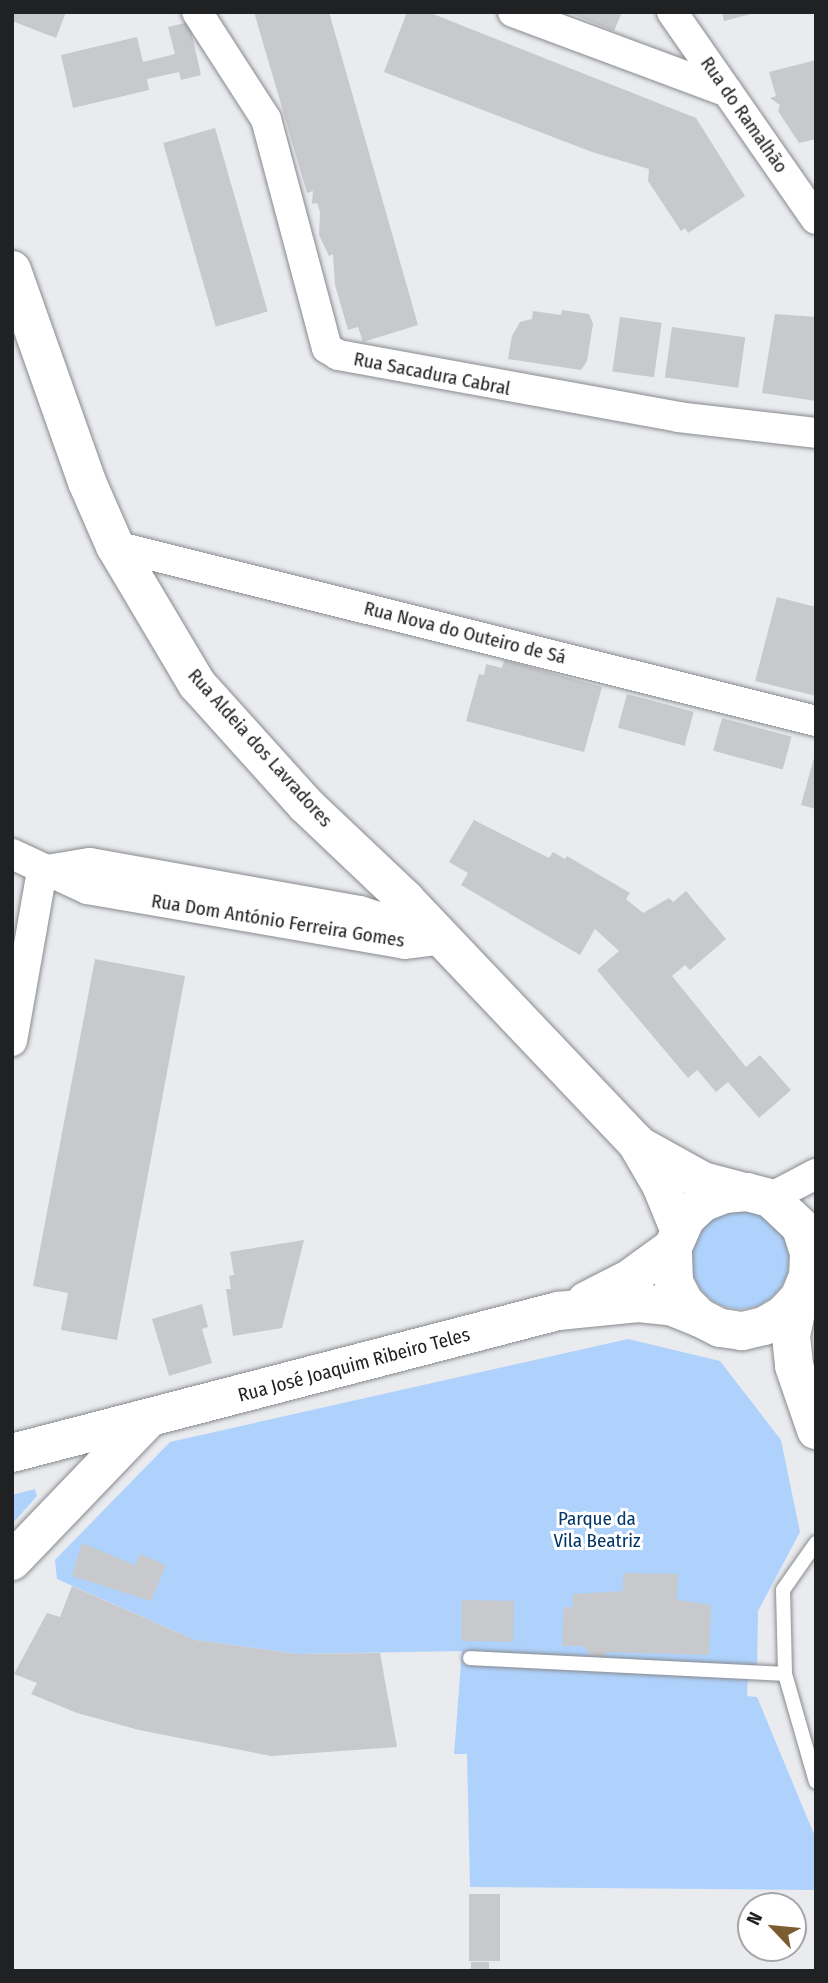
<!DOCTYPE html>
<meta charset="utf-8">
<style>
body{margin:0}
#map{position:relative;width:828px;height:1983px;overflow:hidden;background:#e9ebef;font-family:"Fira Sans Condensed",sans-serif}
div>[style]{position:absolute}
.green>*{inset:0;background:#afd2fc}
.round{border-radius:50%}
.building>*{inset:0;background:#c7c9cc;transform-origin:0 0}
.roads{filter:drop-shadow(0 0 2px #888a8d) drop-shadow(0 0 2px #888a8d)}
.lane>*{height:14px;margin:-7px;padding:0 7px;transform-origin:7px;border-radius:7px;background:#fff}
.street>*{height:30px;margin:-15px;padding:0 15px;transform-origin:15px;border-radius:15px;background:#fff}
.secondary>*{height:38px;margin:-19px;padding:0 19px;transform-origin:19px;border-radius:19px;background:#fff}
span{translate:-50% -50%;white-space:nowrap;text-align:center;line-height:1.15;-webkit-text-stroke:6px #fff;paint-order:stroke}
.street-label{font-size:19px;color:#202122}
.park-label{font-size:19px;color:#02366a}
.frame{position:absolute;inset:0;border:14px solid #202122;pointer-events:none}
.north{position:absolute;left:737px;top:1892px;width:70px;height:70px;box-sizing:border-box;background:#fff;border:2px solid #a6a6a7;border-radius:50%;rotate:296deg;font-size:19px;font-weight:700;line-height:28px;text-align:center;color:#202122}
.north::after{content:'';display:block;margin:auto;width:24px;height:32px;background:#7c5d32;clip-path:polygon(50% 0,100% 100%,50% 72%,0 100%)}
</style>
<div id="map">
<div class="green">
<i class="round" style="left:691px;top:1211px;width:98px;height:98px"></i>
<i style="clip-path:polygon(628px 1339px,720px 1361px,781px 1440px,800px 1532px,758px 1611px,757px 1671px,748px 1671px,747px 1696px,757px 1697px,816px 1839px,816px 1890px,470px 1887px,467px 1754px,454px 1754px,462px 1651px,298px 1654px,195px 1640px,57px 1579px,55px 1560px,170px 1442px)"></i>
<i style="clip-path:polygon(35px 1489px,37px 1496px,12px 1524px,12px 1495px)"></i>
</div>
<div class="building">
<i style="clip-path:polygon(12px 12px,66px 12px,56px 38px,12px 21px)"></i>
<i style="clip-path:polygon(254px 12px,329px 12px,418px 325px,363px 342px,358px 327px,348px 330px,335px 285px,333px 254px,329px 256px,319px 235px,320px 212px,317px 203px,312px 204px,313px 191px,307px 193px)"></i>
<i style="clip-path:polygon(407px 12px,428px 12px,696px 118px,745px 196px,688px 233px,685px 228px,681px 231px,648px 181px,649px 169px,592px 152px,384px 72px)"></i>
<i style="clip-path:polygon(567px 12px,622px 12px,614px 31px)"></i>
<i style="clip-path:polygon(722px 12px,755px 12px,755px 13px,724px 21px)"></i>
<i style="clip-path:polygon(189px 22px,201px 75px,181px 80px,179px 72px,147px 79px,149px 90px,73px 108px,61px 55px,137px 37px,143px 62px,175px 54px,168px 27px)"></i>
<i style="clip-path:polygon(816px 60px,816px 139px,799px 143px,778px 111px,780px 105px,770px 98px,776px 96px,769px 72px)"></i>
<i style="left:215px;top:128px;width:191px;height:54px;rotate:74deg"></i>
<i style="clip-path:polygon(562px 310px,589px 314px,593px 324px,587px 361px,581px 370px,508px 359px,512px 336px,520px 322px,532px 319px,533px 311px,561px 315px)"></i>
<i style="clip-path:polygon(775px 314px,816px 317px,816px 401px,762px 393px)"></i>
<i style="left:620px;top:317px;width:42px;height:55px;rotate:8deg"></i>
<i style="left:672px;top:327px;width:74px;height:51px;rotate:8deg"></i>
<i style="clip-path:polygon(777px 597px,816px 607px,816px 696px,755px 681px)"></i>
<i style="clip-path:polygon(504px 660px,602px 687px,584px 752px,466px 721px,479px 674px,484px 675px,486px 664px,502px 668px)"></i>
<i style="left:627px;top:694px;width:69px;height:35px;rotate:15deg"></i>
<i style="left:722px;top:718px;width:72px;height:34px;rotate:15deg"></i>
<i style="clip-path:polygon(815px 754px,816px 754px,816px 809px,801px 805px)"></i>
<i style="clip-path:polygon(474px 820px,549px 858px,553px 852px,565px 859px,567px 856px,630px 893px,626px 899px,643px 913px,669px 898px,673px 902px,686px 891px,726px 939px,690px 970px,685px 965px,672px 976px,746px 1067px,760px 1055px,791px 1090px,759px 1118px,728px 1082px,716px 1092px,697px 1070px,688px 1078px,597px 970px,619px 951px,595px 929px,580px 955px,461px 885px,468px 873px,449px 862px)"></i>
<i style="clip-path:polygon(95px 959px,185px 976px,117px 1340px,61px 1330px,68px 1293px,33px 1286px)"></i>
<i style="clip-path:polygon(304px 1240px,282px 1328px,233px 1336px,226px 1289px,231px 1289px,229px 1276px,234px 1275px,230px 1252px)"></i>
<i style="clip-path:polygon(202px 1304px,208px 1327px,202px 1329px,212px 1363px,169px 1376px,152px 1319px)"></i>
<i style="clip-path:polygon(82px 1543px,135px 1565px,140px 1554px,166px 1565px,151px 1601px,72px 1576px)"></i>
<i style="clip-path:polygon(623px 1573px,678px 1574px,677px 1600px,711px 1605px,709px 1655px,606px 1652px,606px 1657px,591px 1656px,584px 1646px,562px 1646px,564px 1607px,573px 1607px,573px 1594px,623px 1591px)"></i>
<i style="clip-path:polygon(72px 1586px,195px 1640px,298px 1654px,380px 1653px,397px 1747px,271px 1756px,139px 1730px,77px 1713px,31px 1694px,37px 1683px,14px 1674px,47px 1613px,60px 1617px)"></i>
<i style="left:462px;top:1600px;width:52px;height:41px;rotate:1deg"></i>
<i style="left:469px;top:1894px;width:31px;height:67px"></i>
<i style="left:489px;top:1962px;width:9px;height:18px;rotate:90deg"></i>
</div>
<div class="roads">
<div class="lane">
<i style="left:816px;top:1543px;width:57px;rotate:125.1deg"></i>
<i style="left:783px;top:1590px;width:84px;rotate:88.6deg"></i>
<i style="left:785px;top:1674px;width:112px;rotate:74deg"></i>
<i style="left:470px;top:1658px;width:315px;rotate:2.9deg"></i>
</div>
<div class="street">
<i style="left:197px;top:12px;width:127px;rotate:57.2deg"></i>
<i style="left:266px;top:119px;width:237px;rotate:75.1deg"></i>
<i style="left:327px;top:348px;width:13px;rotate:32deg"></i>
<i style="left:338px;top:355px;width:346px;rotate:10.3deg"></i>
<i style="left:678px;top:417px;width:139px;rotate:6.6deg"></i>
<i style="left:513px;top:12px;width:229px;rotate:20.4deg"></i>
<i style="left:672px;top:12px;width:252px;rotate:55.2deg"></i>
<i style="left:115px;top:546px;width:723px;rotate:14.02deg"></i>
<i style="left:12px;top:854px;width:83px;rotate:25deg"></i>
<i style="left:87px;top:889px;width:322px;rotate:9.8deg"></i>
<i style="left:404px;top:944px;width:40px;rotate:-7.1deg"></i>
<i style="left:41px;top:871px;width:50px;rotate:-9.3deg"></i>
<i style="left:90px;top:863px;width:274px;rotate:10.1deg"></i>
<i style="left:360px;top:911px;width:67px;rotate:18.2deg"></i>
<i style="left:12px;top:1041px;width:173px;rotate:-80deg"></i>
<i style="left:770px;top:1198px;width:52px;rotate:-27.6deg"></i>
</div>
<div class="secondary">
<i style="left:12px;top:270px;width:225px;rotate:70.5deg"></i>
<i style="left:87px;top:482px;width:70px;rotate:66.4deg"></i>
<i style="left:115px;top:546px;width:161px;rotate:59.3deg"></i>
<i style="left:197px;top:684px;width:163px;rotate:48deg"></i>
<i style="left:306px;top:805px;width:137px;rotate:43.5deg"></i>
<i style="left:405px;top:899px;width:335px;rotate:46.5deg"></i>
<i style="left:636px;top:1142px;width:50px;rotate:59.8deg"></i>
<i style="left:661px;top:1185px;width:48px;rotate:67.8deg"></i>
<i style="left:640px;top:1146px;width:72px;rotate:29.1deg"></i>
<i style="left:703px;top:1181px;width:42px;rotate:15deg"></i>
<i style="left:802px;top:1231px;width:23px;rotate:72deg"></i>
<i style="left:809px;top:1253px;width:23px;rotate:92deg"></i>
<i style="left:808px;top:1276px;width:24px;rotate:112deg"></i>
<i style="left:799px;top:1298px;width:23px;rotate:133deg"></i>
<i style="left:783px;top:1315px;width:22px;rotate:150deg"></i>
<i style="left:764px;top:1326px;width:23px;rotate:167deg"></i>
<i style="left:742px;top:1331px;width:22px;rotate:-172deg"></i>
<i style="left:720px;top:1328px;width:22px;rotate:-153deg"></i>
<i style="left:700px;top:1318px;width:23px;rotate:-135deg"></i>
<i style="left:684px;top:1302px;width:22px;rotate:-117deg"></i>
<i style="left:674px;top:1282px;width:35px;rotate:-92deg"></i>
<i style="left:673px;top:1247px;width:32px;rotate:-66deg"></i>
<i style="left:686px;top:1218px;width:22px;rotate:-43deg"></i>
<i style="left:702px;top:1203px;width:24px;rotate:-22deg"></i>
<i style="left:724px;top:1194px;width:23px;rotate:-5deg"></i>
<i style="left:747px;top:1192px;width:24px;rotate:15deg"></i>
<i style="left:770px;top:1198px;width:63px;rotate:43.1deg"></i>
<i style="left:799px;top:1298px;width:39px;rotate:102deg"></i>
<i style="left:791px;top:1336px;width:30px;rotate:84deg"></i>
<i style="left:794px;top:1366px;width:68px;rotate:71deg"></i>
<i style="left:586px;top:1301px;width:48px;rotate:-27.1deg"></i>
<i style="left:629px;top:1279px;width:54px;rotate:-36deg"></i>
<i style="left:12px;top:1453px;width:564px;rotate:-14.58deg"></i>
<i style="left:558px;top:1311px;width:81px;rotate:-5.6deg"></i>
<i style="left:639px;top:1303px;width:31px;rotate:6deg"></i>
<i style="left:670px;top:1306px;width:32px;rotate:22deg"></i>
<i style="left:12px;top:1561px;width:198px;rotate:-46.2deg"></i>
</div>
</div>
<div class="street-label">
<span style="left:744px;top:115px;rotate:55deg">Rua do Ramalhão</span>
<span style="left:432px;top:374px;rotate:11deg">Rua Sacadura Cabral</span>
<span style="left:465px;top:633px;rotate:14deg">Rua Nova do Outeiro de Sá</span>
<span style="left:260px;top:748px;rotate:48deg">Rua Aldeia dos Lavradores</span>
<span style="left:278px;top:921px;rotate:9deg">Rua Dom António Ferreira Gomes</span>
<span style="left:354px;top:1365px;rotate:-15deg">Rua José Joaquim Ribeiro Teles</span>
</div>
<div class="park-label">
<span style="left:597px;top:1530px">Parque da<br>Vila Beatriz</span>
</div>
<div class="frame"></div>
<div class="north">N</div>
</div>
